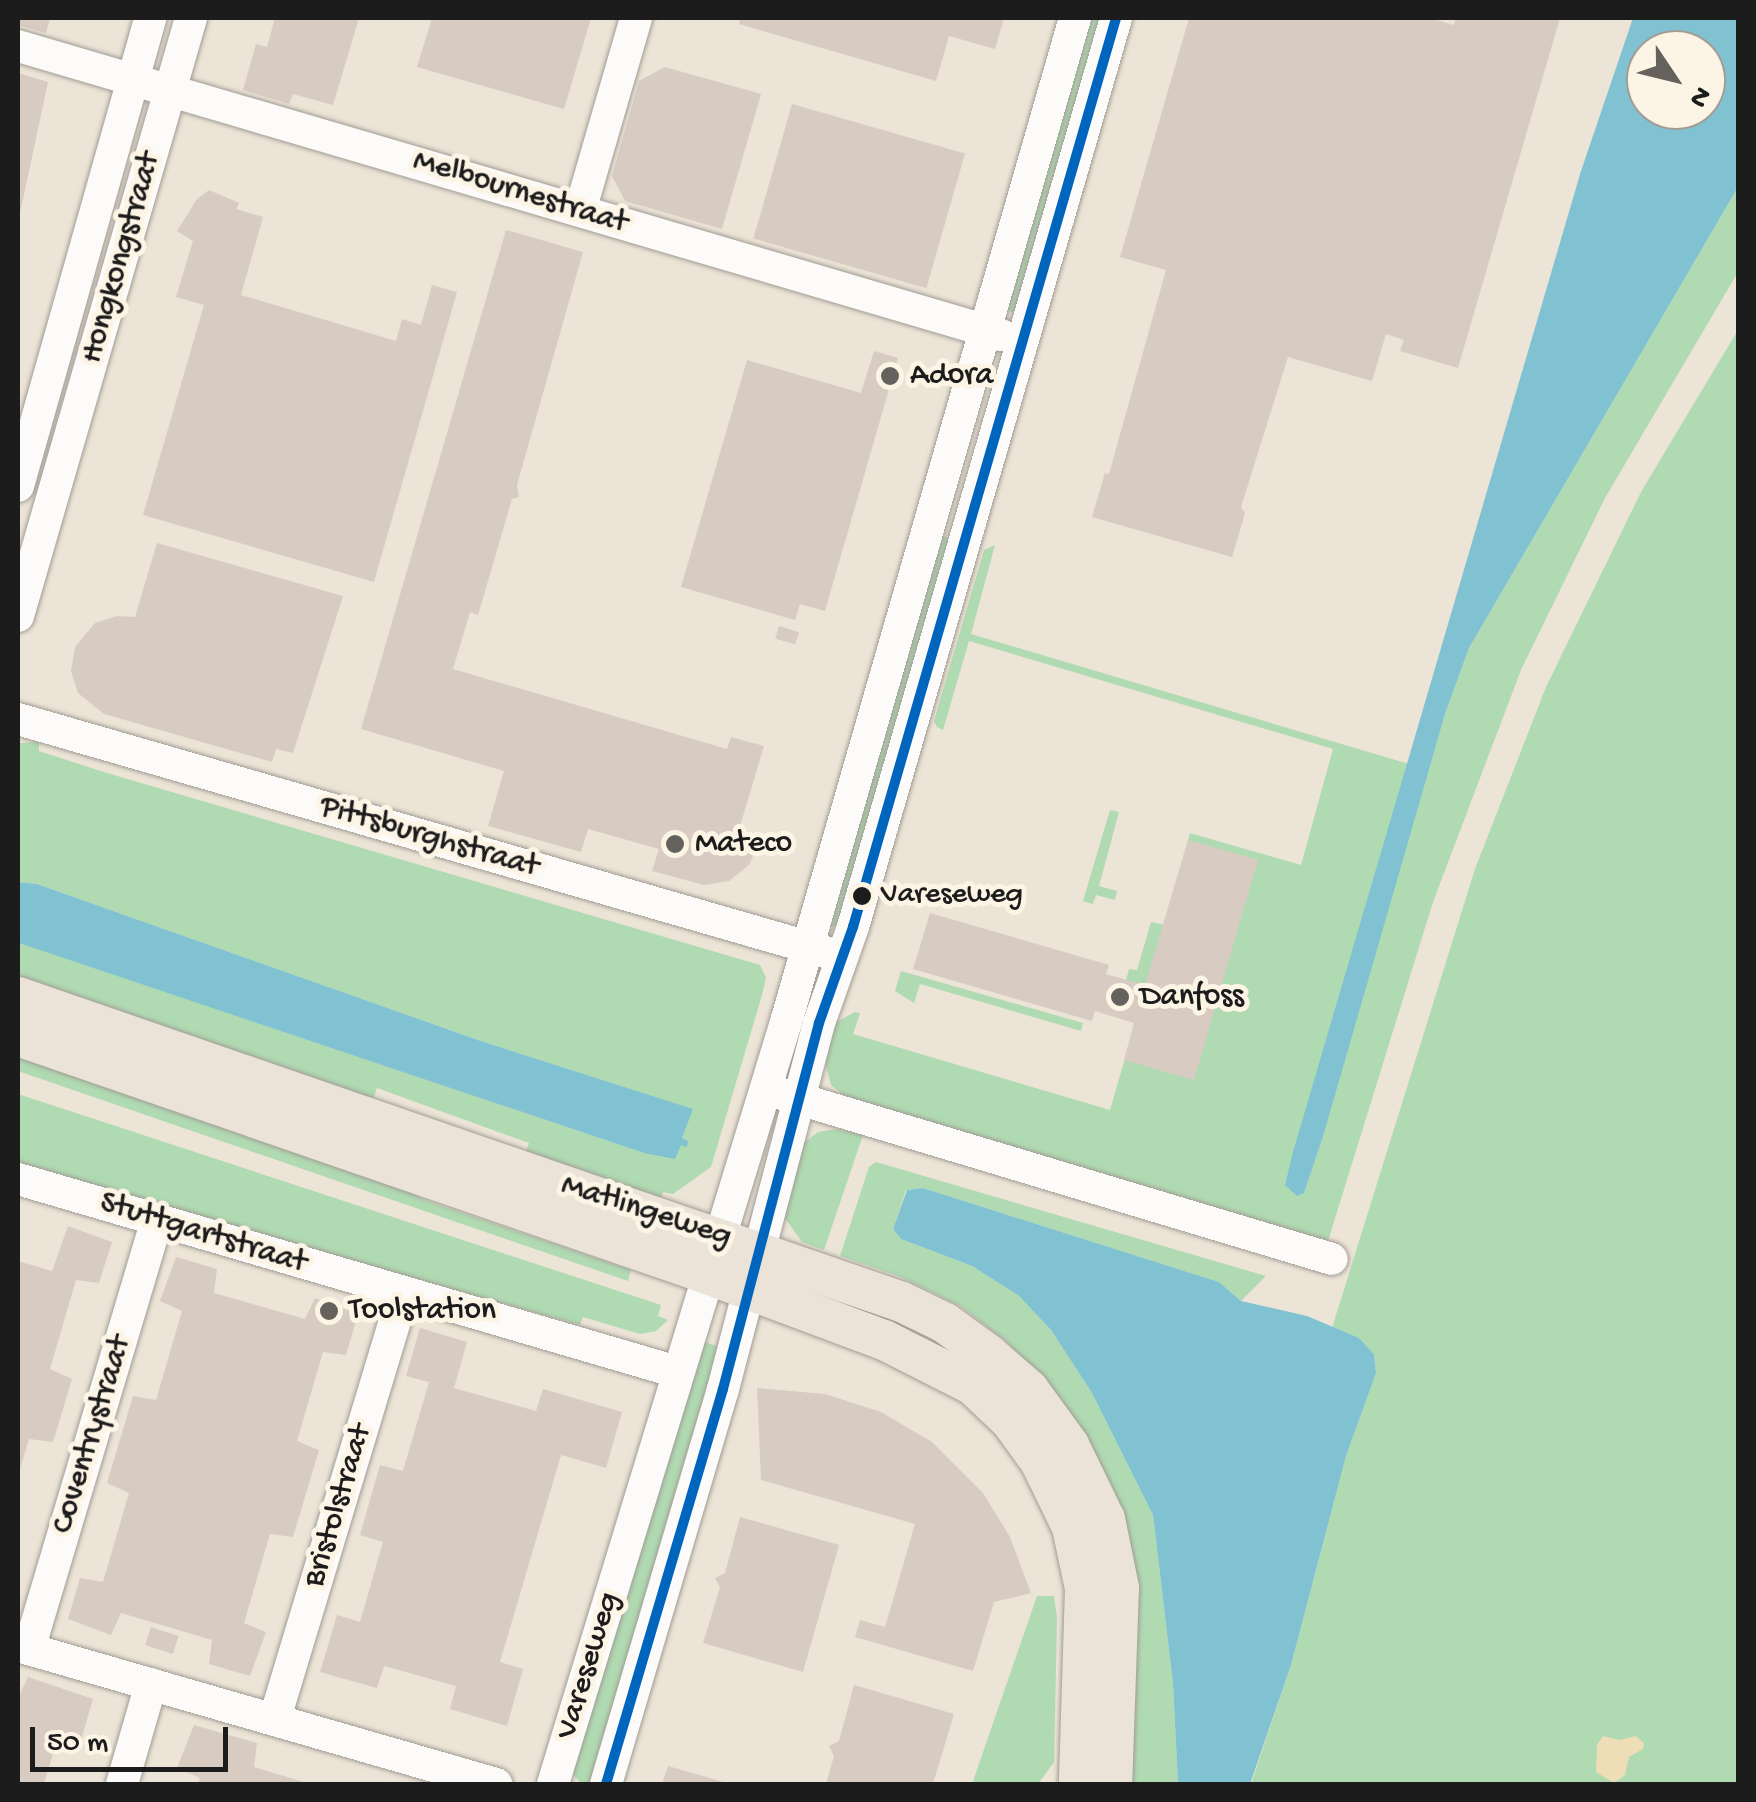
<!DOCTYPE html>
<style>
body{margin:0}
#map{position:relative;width:1756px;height:1802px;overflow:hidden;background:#ece4d6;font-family:"Gochi Hand",sans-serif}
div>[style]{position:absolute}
.green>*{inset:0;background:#b0dab2}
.sand>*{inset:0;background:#eddeb7}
.water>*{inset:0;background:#80c2d2}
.building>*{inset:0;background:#d8cbc2;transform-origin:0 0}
.roads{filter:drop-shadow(0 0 2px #a19c95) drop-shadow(0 0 2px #a19c95)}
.minor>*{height:32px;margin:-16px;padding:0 16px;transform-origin:16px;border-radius:16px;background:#fcfbf9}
.major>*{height:40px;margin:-20px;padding:0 20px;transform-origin:20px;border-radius:20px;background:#ebe3d8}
.bus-1>*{height:10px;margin:-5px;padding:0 5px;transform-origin:5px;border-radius:5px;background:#0065bd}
.dots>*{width:28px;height:28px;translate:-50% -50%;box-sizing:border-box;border:5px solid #fcf5e5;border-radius:50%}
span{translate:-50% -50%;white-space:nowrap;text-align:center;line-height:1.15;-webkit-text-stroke:10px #fcf5e5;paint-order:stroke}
.bus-label{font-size:30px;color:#1c1c1c}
.left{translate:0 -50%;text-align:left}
.street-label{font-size:32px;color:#1c1c1c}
.poi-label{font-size:32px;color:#1c1c1c}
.frame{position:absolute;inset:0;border:20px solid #1c1c1c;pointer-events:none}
.north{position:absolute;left:1626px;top:30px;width:100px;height:100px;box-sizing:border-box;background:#fcf5e5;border:2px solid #a29e95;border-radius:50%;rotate:125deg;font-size:28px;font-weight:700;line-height:40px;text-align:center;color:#1c1c1c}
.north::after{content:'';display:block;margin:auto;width:35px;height:45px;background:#65625d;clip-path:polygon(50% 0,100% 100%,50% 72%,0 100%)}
.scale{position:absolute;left:30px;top:1727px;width:198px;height:45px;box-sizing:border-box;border:5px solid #1c1c1c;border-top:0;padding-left:12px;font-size:30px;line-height:35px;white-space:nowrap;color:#1c1c1c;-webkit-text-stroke:8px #fcf5e5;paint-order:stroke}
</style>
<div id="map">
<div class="green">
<i style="clip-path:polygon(1086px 18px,1109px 18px,1015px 313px,1011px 312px,1006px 308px)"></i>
<i style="clip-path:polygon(1738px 187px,1738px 272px,1605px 498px,1521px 670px,1433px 902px,1328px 1241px,846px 1097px,831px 1085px,823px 1054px,829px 1026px,855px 1012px,860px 1013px,853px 1034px,1110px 1110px,1146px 986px,1126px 980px,1129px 969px,1137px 970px,1151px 922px,1164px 925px,1190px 833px,1301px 865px,1333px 749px,969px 641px,943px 730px,937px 727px,934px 721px,984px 550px,995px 545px,971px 634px,1409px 764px,1285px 1184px,1304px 1193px,1445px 714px,1469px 648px)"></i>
<i style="clip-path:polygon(1738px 330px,1738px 1784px,1251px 1784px,1291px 1665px,1346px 1456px,1376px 1373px,1374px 1354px,1359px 1338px,1332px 1328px,1475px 869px,1546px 687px,1641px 492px)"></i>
<i style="clip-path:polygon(943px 536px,951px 540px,841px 926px,831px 926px,826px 923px)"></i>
<i style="clip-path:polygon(39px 742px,39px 751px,107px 773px,760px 965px,766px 978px,762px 995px,711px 1167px,673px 1194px,663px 1192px,657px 1208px,525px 1154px,529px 1143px,377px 1088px,369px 1110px,18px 988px,18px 942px,644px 1153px,688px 1141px,682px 1138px,692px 1109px,478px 1040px,37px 884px,18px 882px,18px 743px)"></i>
<i style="clip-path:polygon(1110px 810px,1119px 812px,1099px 886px,1117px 891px,1115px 900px,1096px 895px,1093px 904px,1083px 901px)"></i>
<i style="clip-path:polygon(901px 971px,1083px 1023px,1081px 1031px,920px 984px,914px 1003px,895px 991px)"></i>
<i style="clip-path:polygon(18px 1048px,361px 1168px,427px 1201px,631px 1270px,628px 1281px,18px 1071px)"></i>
<i style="clip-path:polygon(18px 1094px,661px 1305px,658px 1316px,668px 1320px,656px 1331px,640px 1334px,583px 1317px,580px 1325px,18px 1168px)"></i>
<i style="clip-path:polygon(836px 1129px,863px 1135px,824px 1250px,802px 1242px,782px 1214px,800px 1146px,818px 1132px)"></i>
<i style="clip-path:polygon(876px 1162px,1266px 1276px,1241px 1301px,1219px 1282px,923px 1188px,906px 1190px,893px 1229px,901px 1239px,972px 1266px,1019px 1296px,1051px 1330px,1092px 1393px,1153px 1515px,1173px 1683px,1178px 1784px,1125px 1784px,1051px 1399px,1007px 1342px,960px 1306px,901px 1277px,840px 1256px,869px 1167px)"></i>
<i style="clip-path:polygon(703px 1341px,719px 1347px,676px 1489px,671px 1535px,595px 1784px,581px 1784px,573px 1774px)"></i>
<i style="clip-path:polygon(1037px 1596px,1054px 1596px,1057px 1617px,1054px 1762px,1038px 1784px,972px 1784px)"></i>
</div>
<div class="sand">
<i style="clip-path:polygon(1603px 1736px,1619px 1740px,1636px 1736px,1644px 1743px,1643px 1749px,1629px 1757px,1625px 1775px,1614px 1783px,1596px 1772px,1597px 1745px)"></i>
</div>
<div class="water">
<i style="clip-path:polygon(evenodd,1633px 18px,1738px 18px,1738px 187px,1469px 648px,1445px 714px,1324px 1133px,1304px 1193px,1297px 1196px,1285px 1185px,1293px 1152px,1581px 171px,1633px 18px,1646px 50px,1706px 50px,1706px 110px,1646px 110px,1646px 50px)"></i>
<i style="clip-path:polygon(18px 882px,37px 884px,478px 1040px,693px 1109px,682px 1138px,688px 1141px,687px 1147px,681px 1145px,675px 1159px,644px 1153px,19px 943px)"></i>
<i style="clip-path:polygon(923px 1188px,1219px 1282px,1241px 1301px,1307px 1316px,1359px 1338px,1374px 1354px,1376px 1373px,1346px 1456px,1291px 1665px,1250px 1784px,1178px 1784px,1173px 1683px,1153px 1515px,1092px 1393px,1051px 1330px,1019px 1296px,972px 1266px,901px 1239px,893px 1229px,907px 1190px)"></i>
</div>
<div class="building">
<i style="clip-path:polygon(18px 18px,50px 18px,46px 33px,18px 25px)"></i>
<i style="clip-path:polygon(275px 18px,359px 18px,333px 105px,293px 94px,289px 104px,243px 90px,256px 44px,267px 47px)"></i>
<i style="clip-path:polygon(432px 18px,591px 18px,564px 109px,417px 67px)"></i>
<i style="clip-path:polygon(741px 18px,1004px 18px,995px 49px,949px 36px,936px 81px,739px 24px)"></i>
<i style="clip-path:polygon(1189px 18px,1429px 18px,1454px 25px,1456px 18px,1560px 18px,1458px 368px,1400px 351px,1404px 340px,1386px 334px,1372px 381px,1288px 357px,1241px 507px,1245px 513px,1232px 557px,1092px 517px,1105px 473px,1109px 474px,1166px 270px,1120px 257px)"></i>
<i style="clip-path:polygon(665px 67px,761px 94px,722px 229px,625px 201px,612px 176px,639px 81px)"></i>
<i style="clip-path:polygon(18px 73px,48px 82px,19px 218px,18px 218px)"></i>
<i style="left:792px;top:104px;width:180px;height:140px;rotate:16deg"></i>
<i style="clip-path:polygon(209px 190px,239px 203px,236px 209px,263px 217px,241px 295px,396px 341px,402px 319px,421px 325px,432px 285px,457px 292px,374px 582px,143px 515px,204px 305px,176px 297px,193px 241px,177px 231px,197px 199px)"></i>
<i style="clip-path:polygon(506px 230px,583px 252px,517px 485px,519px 497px,512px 499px,478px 615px,470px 612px,453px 669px,727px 749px,731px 737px,764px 746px,737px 836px,759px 843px,749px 865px,729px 881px,704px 885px,652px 871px,659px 849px,588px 829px,581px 852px,488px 826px,504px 771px,361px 729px)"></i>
<i style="clip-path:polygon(874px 351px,898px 358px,825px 611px,800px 604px,795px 620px,681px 587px,747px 360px,861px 393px)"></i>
<i style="clip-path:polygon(157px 543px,343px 596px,293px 753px,276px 749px,272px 762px,104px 714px,78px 693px,71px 671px,75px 647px,95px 623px,117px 616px,135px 617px)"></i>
<i style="left:779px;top:626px;width:21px;height:13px;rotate:17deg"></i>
<i style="clip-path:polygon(1188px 840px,1258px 860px,1194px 1080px,1124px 1060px,1134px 1023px,1095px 1011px,1092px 1021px,913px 969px,930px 913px,1109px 965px,1106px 974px,1145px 985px)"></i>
<i style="clip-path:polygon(68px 1226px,112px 1242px,99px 1283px,76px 1280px,50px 1369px,72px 1379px,53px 1442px,29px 1439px,18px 1476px,18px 1261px,52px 1271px)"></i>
<i style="clip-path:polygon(176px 1257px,217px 1269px,214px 1293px,305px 1319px,315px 1298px,358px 1314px,346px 1355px,323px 1352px,297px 1441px,319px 1450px,293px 1537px,270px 1534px,244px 1623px,266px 1632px,250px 1676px,209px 1664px,212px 1640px,121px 1613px,111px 1635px,68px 1619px,80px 1578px,103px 1582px,129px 1493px,107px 1483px,133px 1396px,156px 1400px,182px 1311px,160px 1301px)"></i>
<i style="clip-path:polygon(420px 1328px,467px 1342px,454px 1388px,536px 1411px,543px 1389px,622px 1412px,606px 1468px,561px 1455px,500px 1662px,523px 1669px,507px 1726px,450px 1709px,456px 1686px,384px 1666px,377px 1688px,320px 1672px,337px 1615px,360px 1622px,383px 1542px,360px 1535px,380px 1465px,403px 1471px,429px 1382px,406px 1376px)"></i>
<i style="clip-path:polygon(757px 1388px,825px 1394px,881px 1412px,932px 1442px,983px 1493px,1010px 1537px,1031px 1593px,994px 1602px,973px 1671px,855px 1637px,860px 1620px,885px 1627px,915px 1524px,761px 1480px)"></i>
<i style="clip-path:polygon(740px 1517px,839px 1545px,803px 1672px,703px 1643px,720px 1587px,715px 1578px,725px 1573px)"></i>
<i style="left:151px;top:1627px;width:29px;height:19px;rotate:18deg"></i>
<i style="clip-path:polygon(28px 1677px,93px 1699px,81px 1740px,58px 1737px,44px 1784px,18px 1784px,18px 1698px)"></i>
<i style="clip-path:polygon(854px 1685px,954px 1714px,933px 1784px,826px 1784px,834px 1756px,829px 1746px,839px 1741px)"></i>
<i style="clip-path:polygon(194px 1725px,257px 1743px,254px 1767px,310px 1784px,198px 1784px,200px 1778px,177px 1768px)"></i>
<i style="clip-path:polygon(668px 1766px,727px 1783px,727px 1784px,662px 1784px)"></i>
</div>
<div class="roads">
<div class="minor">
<i style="left:18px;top:46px;width:1025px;rotate:16.38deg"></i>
<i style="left:580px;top:211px;width:201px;rotate:-73.8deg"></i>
<i style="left:18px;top:486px;width:486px;rotate:-74.2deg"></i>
<i style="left:18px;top:616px;width:623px;rotate:-73.86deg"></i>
<i style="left:18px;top:719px;width:840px;rotate:16.1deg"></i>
<i style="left:779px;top:1093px;width:577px;rotate:16.71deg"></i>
<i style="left:18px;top:1179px;width:687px;rotate:16.32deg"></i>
<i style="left:18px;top:1646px;width:498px;rotate:16.1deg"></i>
<i style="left:29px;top:1649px;width:448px;rotate:-73.4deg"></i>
<i style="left:275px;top:1718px;width:444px;rotate:-73.2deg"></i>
<i style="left:122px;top:1784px;width:104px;rotate:-73.8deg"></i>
<i style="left:553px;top:1784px;width:797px;rotate:-73deg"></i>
<i style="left:786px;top:1022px;width:1045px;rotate:-73.94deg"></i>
<i style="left:606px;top:1784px;width:412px;rotate:-73.5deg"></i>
<i style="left:723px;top:1389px;width:378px;rotate:-75.3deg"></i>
<i style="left:819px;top:1023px;width:102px;rotate:-70.5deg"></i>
<i style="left:853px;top:927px;width:946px;rotate:-73.86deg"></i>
</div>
<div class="major">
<i style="left:18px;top:997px;width:935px;rotate:19.04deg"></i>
<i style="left:902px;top:1302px;width:48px;rotate:26deg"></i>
<i style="left:945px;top:1323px;width:54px;rotate:36deg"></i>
<i style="left:989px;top:1355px;width:53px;rotate:41.2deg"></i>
<i style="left:1029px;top:1390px;width:68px;rotate:54deg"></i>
<i style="left:1069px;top:1445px;width:82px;rotate:64.1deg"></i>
<i style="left:1105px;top:1519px;width:70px;rotate:78.5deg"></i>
<i style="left:1119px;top:1588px;width:196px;rotate:92deg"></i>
<i style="left:18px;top:1036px;width:732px;rotate:19.05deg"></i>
<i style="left:710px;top:1275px;width:186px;rotate:20.5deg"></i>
<i style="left:884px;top:1340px;width:100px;rotate:26.8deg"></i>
<i style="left:973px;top:1385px;width:52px;rotate:43.5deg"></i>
<i style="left:1011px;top:1421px;width:49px;rotate:54.1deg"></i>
<i style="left:1040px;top:1461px;width:73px;rotate:64.1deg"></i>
<i style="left:1072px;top:1527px;width:62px;rotate:78deg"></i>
<i style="left:1085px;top:1588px;width:196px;rotate:91.8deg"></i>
</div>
</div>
<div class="bus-1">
<i style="left:606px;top:1784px;width:412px;rotate:-73.5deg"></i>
<i style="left:723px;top:1389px;width:378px;rotate:-75.3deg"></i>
<i style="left:819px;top:1023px;width:102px;rotate:-70.5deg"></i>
<i style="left:853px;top:927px;width:946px;rotate:-73.86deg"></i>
</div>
<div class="dots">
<i style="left:890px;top:376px;background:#65625d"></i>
<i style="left:675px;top:844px;background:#65625d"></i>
<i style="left:862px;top:896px;background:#1c1c1c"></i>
<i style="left:1120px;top:997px;background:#65625d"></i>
<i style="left:329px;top:1311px;background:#65625d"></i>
</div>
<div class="bus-label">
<span class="left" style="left:881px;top:896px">Vareseweg</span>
</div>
<div class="street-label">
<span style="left:520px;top:193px;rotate:17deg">Melbournestraat</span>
<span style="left:122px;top:258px;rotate:-74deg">Hongkongstraat</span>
<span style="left:429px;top:838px;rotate:16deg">Pittsburghstraat</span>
<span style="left:646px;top:1212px;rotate:18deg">Matlingeweg</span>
<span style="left:203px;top:1234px;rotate:17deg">Stuttgartstraat</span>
<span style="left:93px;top:1435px;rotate:-73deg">Coventrystraat</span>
<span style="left:339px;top:1506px;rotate:-73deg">Bristolstraat</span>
<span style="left:589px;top:1666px;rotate:-73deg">Vareseweg</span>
</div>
<div class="poi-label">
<span class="left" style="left:910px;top:376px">Adora</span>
<span class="left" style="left:695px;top:844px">Mateco</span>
<span class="left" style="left:1140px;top:997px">Danfoss</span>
<span class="left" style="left:349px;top:1311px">Toolstation</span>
</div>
<div class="frame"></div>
<div class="north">N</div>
<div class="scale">50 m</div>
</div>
